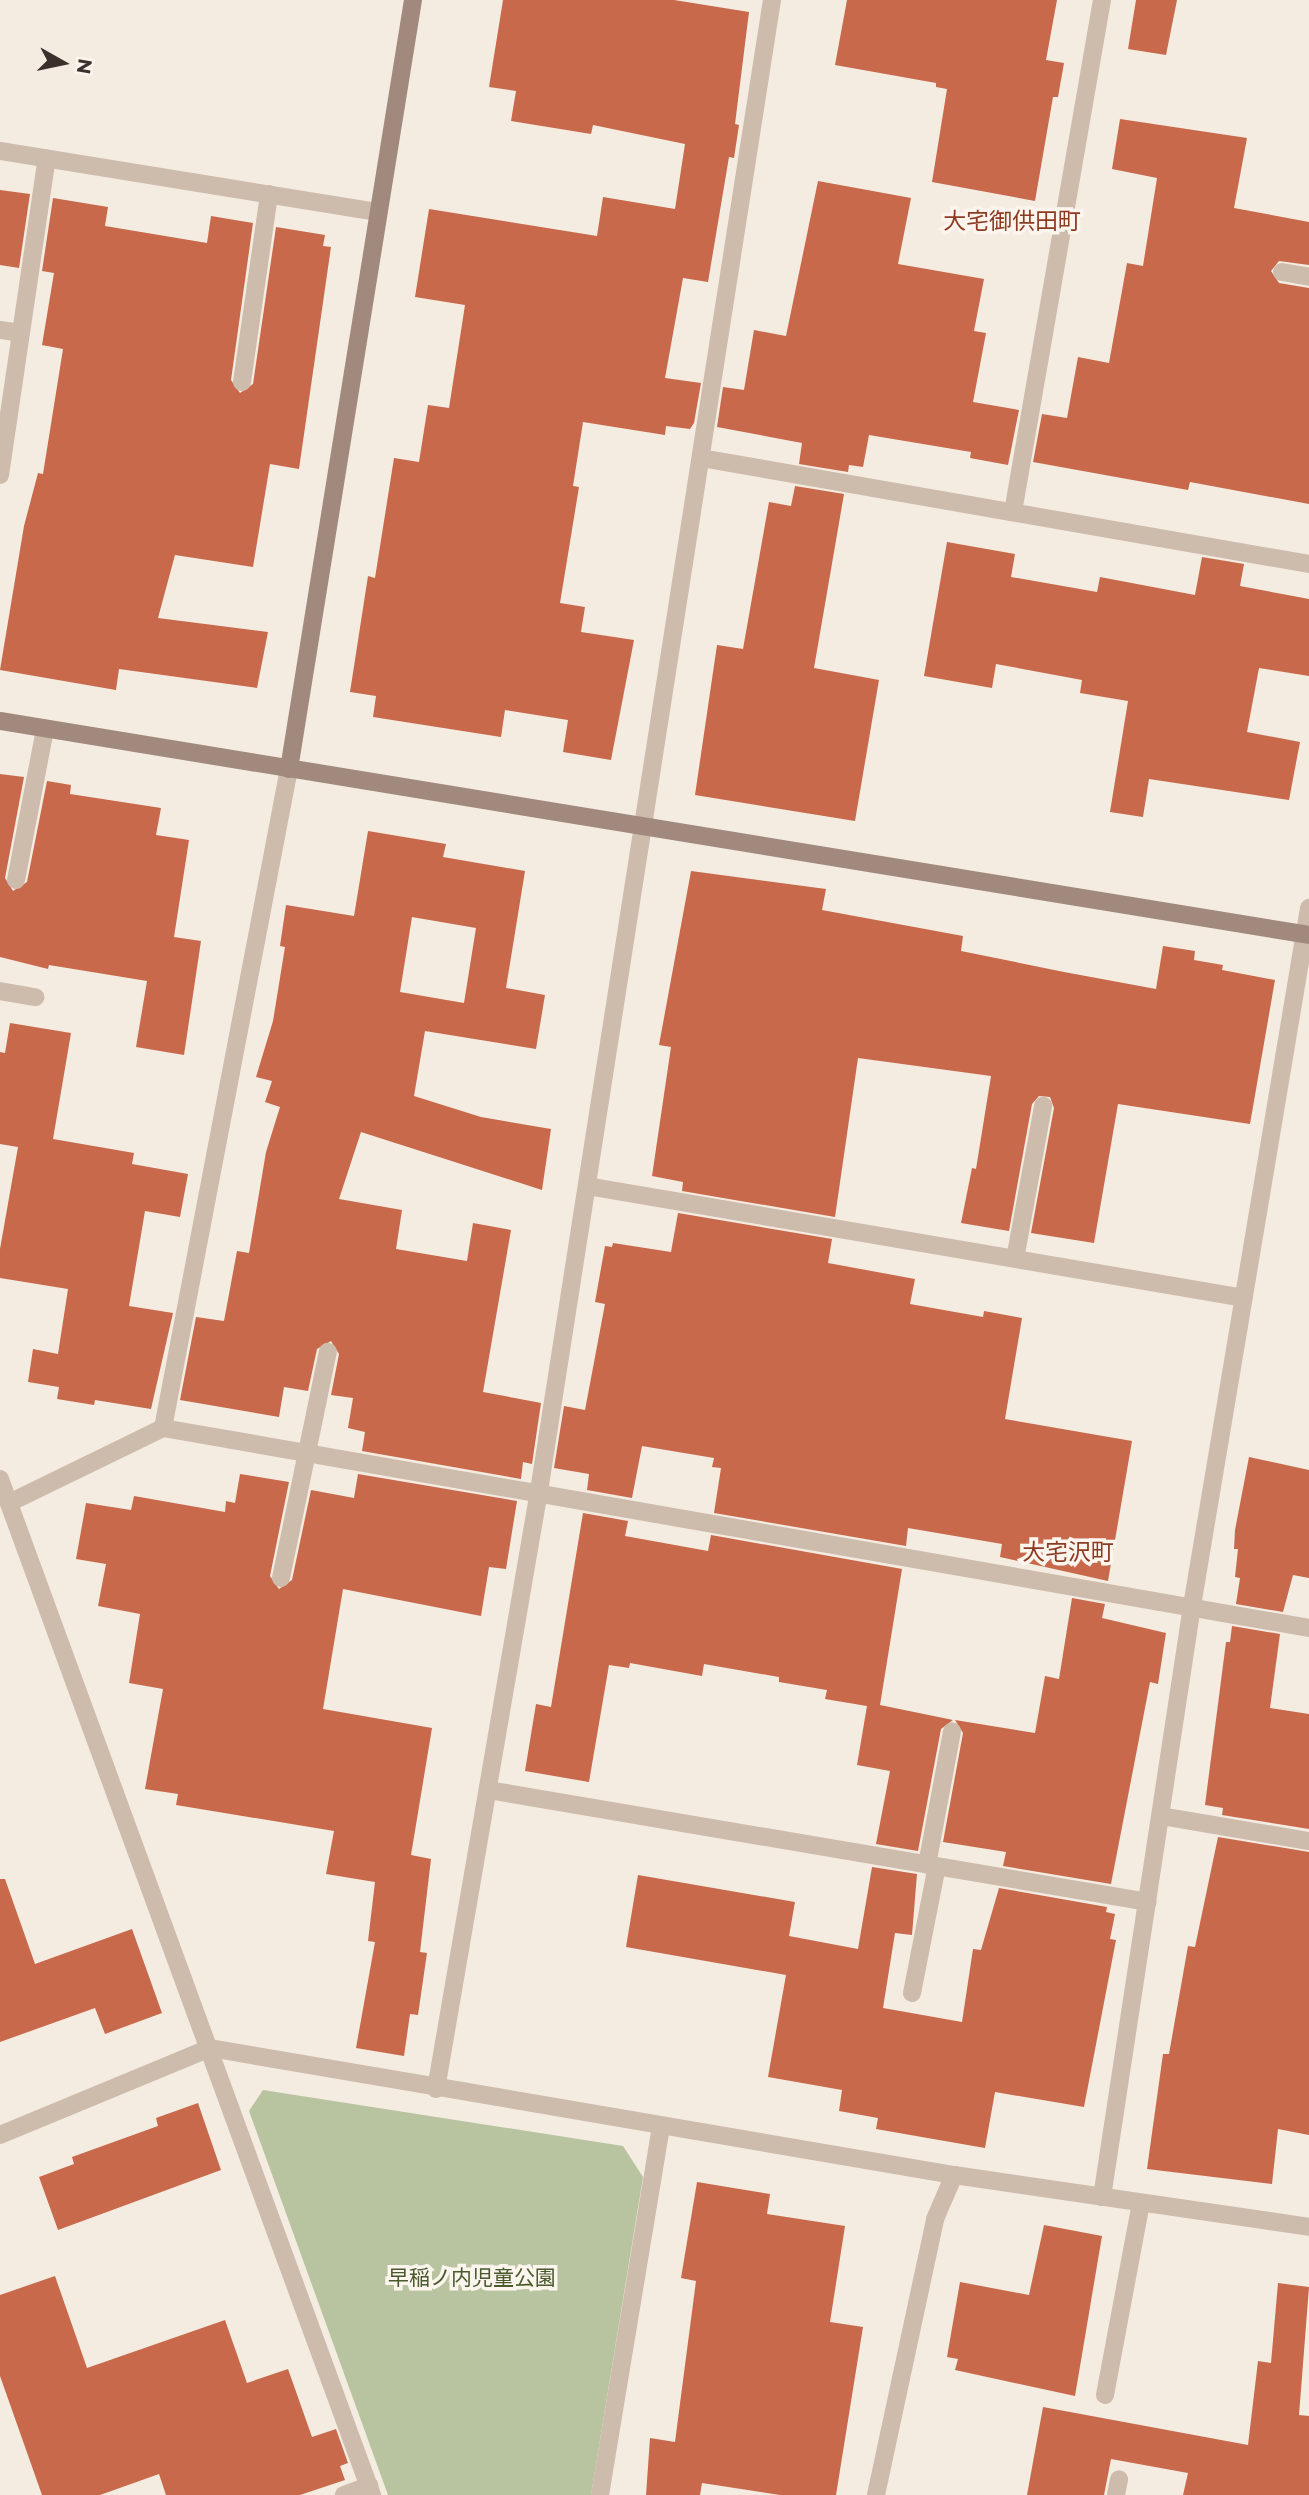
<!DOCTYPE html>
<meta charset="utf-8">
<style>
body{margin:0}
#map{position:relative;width:1309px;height:2495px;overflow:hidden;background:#f4ebe1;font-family:Montserrat,"Noto Sans JP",sans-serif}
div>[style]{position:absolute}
.green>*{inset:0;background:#b8c4a0}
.building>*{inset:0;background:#c8694b}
.lane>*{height:18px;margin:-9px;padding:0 9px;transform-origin:9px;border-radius:9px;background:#cdbbac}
.street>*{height:18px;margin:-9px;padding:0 9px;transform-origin:9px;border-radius:9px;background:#cdbbac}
.secondary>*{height:18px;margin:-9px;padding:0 9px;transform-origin:9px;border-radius:9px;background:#a18a7d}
span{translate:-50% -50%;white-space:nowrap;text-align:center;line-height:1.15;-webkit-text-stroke:7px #fbf5ee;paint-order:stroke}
.park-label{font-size:21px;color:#4a5a2e}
.neighbourhood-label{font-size:23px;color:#8c3b22}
.north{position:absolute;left:28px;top:28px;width:70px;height:70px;-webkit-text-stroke:5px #fbf5ee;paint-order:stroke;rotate:99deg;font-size:19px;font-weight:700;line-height:28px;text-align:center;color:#3b302b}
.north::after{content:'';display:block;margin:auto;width:24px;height:32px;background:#3b302b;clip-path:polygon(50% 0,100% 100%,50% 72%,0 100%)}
</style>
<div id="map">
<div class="green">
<i style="clip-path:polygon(263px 2090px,623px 2146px,643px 2177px,591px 2495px,388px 2495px,249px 2111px)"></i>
</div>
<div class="building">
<i style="clip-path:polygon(503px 0,674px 0,749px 12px,735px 124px,739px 125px,734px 158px,729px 157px,708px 282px,683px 278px,665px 378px,701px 383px,694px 423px,690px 429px,666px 426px,665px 435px,583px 422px,573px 486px,579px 487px,560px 603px,585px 607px,581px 632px,634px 640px,611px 760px,563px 752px,568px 720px,505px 710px,501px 737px,373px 717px,376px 696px,350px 692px,368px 576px,375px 578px,394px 458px,419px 462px,428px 405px,449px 408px,465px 305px,415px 297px,429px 209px,597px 236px,603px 197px,675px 209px,685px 144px,593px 125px,591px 134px,511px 121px,516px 91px,489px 87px)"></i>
<i style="clip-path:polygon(847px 0,1057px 0,1046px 60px,1064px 63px,1058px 97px,1053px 97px,1035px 201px,932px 182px,947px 89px,936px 87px,936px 83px,835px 65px)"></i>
<i style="clip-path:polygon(1136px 0,1177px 0,1166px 55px,1128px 49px)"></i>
<i style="clip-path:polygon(1120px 119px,1247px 138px,1234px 208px,1309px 222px,1309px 265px,1279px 261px,1271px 271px,1279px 283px,1309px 288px,1309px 504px,1190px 482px,1188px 490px,1033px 462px,1042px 414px,1067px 418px,1078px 357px,1109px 363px,1127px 263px,1143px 266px,1157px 178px,1112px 169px)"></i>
<i style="clip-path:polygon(818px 181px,911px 198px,898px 264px,984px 279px,974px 331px,986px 333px,973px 402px,1019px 410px,1008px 465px,970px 458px,971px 452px,869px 435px,863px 467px,849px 465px,848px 472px,799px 464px,802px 443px,717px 427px,723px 387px,744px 390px,754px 330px,786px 336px)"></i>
<i style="clip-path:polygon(0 190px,30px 194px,19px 268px,0 265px)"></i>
<i style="clip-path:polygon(53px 198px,108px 207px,105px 226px,207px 243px,211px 216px,253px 223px,231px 380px,240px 393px,253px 384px,276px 227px,325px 235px,323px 246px,331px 247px,299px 469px,270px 464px,253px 567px,175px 555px,158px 618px,268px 632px,257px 688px,119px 669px,116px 690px,0 670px,24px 526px,38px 473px,43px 474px,63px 349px,42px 345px,54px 273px,42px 271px)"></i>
<i style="clip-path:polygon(795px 486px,844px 494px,814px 668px,879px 680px,855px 821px,695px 795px,717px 645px,743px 649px,769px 502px,791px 506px)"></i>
<i style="clip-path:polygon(947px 542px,1015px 554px,1011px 577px,1097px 592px,1100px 577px,1195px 595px,1202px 557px,1244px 564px,1240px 586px,1309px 599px,1309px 676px,1259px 668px,1247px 732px,1300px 742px,1289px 800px,1149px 779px,1143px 817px,1110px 812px,1128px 701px,1080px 693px,1082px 680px,996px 664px,992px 688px,924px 676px)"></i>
<i style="clip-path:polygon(0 774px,24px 777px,5px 878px,13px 891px,27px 882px,47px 781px,71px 785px,70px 794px,161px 808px,156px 835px,189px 840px,174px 937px,201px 941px,184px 1055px,136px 1047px,147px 981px,49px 965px,48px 969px,0 957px)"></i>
<i style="clip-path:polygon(evenodd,368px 831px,446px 844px,443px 857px,525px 871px,506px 988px,545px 995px,536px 1049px,425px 1031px,414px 1096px,481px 1117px,551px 1129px,542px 1190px,361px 1132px,339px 1199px,402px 1210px,396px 1249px,467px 1261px,473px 1223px,511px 1230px,483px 1392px,541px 1403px,532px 1464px,523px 1462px,521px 1479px,362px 1451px,365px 1432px,348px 1428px,353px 1398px,331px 1395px,339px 1354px,331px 1341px,317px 1349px,308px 1391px,284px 1387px,279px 1417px,180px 1400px,196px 1317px,224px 1321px,237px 1251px,249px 1253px,266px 1152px,280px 1107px,265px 1102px,272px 1081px,256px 1077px,273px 1021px,285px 947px,280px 946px,286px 905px,354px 916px,368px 831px,412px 917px,476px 928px,464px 1003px,400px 992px,412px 917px)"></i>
<i style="clip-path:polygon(691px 871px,826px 889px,822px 910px,963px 936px,961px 951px,1064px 972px,1156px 989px,1163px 946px,1195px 951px,1194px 960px,1223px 965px,1222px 970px,1275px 980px,1250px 1124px,1118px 1104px,1094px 1243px,1031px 1233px,1054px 1108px,1050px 1097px,1039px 1096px,1032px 1104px,1009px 1231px,961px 1223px,972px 1168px,976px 1169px,991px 1076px,858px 1058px,835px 1217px,682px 1191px,683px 1182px,652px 1176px,671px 1047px,659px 1045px)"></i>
<i style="clip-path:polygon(10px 1023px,71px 1033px,53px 1139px,134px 1153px,132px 1164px,188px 1174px,180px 1217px,145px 1211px,129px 1306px,173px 1313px,151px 1409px,95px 1400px,94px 1405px,57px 1399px,59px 1387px,28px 1382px,33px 1349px,58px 1354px,68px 1289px,0 1278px,0 1249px,18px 1147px,0 1144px,0 1052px,5px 1053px)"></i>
<i style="clip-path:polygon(678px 1213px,832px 1239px,828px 1263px,915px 1279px,910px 1304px,983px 1317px,984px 1311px,1022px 1318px,1005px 1419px,1132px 1441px,1108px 1581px,1000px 1557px,1002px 1544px,908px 1528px,906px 1546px,714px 1513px,721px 1468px,712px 1467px,714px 1458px,642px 1446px,632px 1498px,587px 1490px,589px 1474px,554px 1468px,564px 1406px,585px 1410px,605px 1304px,595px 1302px,605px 1246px,612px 1247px,613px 1243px,671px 1252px)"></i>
<i style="clip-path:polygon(1249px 1457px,1309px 1470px,1309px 1578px,1293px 1575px,1283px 1612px,1236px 1604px,1240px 1578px,1235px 1577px,1238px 1549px,1234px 1549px,1235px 1530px)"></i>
<i style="clip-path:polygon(240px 1474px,289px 1482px,270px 1576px,279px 1589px,292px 1580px,311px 1490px,354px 1498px,358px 1474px,517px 1501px,506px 1569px,489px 1567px,481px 1616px,343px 1589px,323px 1709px,432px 1728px,411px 1855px,431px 1859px,420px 1952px,427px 1953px,418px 2015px,410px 2014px,404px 2056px,356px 2048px,375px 1942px,368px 1941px,375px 1882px,326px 1874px,334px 1831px,176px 1805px,178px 1794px,145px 1789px,163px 1689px,129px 1683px,140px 1614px,98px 1606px,106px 1564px,76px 1559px,86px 1503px,131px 1510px,134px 1496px,225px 1512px,226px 1501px,235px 1503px)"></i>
<i style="clip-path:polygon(583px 1513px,628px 1521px,625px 1536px,708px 1551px,711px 1535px,902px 1569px,880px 1705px,953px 1720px,941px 1729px,918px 1851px,876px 1844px,890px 1771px,857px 1765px,867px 1706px,825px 1699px,827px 1690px,779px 1682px,779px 1677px,704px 1664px,702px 1676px,630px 1663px,629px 1668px,609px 1665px,589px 1782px,525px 1771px,536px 1704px,551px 1707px)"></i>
<i style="clip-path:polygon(1072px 1598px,1105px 1604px,1102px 1618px,1166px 1633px,1158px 1684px,1150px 1682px,1111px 1884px,1003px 1866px,1006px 1852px,943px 1842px,963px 1733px,955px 1720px,1035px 1733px,1045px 1676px,1059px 1679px)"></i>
<i style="clip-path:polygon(1232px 1626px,1280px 1634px,1270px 1708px,1309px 1714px,1309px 1829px,1222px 1815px,1223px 1808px,1205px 1805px,1226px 1642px,1230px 1642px)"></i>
<i style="clip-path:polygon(1218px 1837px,1309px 1852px,1309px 2135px,1278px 2129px,1272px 2184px,1147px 2169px,1163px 2054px,1169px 2054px,1188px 1946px,1195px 1947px)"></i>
<i style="clip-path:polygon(872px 1867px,917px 1874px,912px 1935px,895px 1933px,883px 2008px,962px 2022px,973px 1949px,981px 1950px,999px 1888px,1107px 1907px,1106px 1912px,1115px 1914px,1110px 1939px,1116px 1940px,1084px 2107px,995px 2092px,985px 2148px,876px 2129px,878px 2118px,839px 2111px,842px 2090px,768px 2077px,786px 1975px,626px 1947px,638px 1875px,795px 1902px,789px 1936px,858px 1949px)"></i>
<i style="clip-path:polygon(0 1879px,5px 1879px,35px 1964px,132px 1929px,162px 2013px,105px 2034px,95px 2008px,0 2042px)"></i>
<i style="clip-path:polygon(198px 2103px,221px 2170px,58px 2230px,39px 2177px,74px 2164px,72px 2157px,158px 2126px,156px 2118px)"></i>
<i style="clip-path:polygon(697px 2182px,770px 2194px,767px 2214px,845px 2226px,830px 2322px,863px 2327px,836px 2495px,780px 2495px,702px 2483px,700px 2495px,646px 2495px,650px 2438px,675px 2442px,696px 2281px,681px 2278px)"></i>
<i style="clip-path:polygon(1044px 2225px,1102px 2236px,1075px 2396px,955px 2370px,958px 2359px,947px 2357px,960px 2282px,1029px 2295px)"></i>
<i style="clip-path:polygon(55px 2276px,87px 2368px,225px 2320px,247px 2383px,288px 2369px,312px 2437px,336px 2429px,348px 2463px,340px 2466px,345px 2480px,300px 2495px,166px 2495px,159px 2474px,100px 2495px,42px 2495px,0 2376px,0 2295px)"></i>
<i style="clip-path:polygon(1278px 2283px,1309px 2287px,1299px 2415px,1309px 2416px,1309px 2495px,1183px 2495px,1188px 2473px,1111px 2459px,1104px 2495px,1027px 2495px,1043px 2407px,1248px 2445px,1258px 2361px,1271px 2363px)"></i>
</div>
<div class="lane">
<i style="left:1282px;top:272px;width:27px;rotate:10deg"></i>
<i style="left:344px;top:2495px;width:27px;rotate:-20deg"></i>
<i style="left:1116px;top:2495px;width:16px;rotate:-79deg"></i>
</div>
<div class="street">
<i style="left:0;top:151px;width:383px;rotate:9.2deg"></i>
<i style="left:0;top:330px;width:21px;rotate:8deg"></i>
<i style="left:242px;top:382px;width:190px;rotate:-81.8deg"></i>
<i style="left:701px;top:458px;width:617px;rotate:9.89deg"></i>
<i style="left:0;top:475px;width:320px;rotate:-81.6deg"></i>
<i style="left:1013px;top:512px;width:520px;rotate:-80.14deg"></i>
<i style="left:16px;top:880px;width:154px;rotate:-79.1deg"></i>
<i style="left:0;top:991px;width:36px;rotate:10deg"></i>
<i style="left:587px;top:1186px;width:666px;rotate:9.67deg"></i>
<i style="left:1015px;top:1259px;width:156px;rotate:-79.6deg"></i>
<i style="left:163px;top:1428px;width:671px;rotate:-79.18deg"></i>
<i style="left:0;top:1479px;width:1082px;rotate:69.89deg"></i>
<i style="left:9px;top:1503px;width:171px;rotate:-26deg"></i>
<i style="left:163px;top:1428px;width:1163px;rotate:9.9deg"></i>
<i style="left:281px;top:1578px;width:231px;rotate:-78.3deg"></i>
<i style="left:488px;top:1790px;width:669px;rotate:9.63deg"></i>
<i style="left:1161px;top:1816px;width:150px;rotate:9.6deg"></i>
<i style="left:927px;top:1865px;width:136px;rotate:-79.4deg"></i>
<i style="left:912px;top:1993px;width:129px;rotate:-78.9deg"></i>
<i style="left:436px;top:2089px;width:607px;rotate:-80.23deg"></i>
<i style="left:539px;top:1491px;width:1509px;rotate:-81.12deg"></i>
<i style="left:0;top:2135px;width:227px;rotate:-22.5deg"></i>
<i style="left:210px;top:2048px;width:755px;rotate:9.69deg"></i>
<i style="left:954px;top:2175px;width:359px;rotate:8.3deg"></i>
<i style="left:1102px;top:2197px;width:598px;rotate:-81.34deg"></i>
<i style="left:1192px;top:1606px;width:708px;rotate:-80.48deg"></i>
<i style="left:1105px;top:2395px;width:195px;rotate:-79.4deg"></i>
<i style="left:600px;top:2495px;width:373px;rotate:-80.6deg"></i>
<i style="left:876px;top:2495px;width:282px;rotate:-77.9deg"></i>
<i style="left:935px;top:2219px;width:48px;rotate:-66.6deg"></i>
</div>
<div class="secondary">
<i style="left:0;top:721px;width:1326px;rotate:9.28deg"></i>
<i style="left:289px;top:769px;width:779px;rotate:-80.84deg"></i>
</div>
<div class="park-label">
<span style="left:472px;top:2278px">早稲ノ内児童公園</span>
</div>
<div class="neighbourhood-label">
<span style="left:1012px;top:221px">大宅御供田町</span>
<span style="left:1068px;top:1552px">大宅沢町</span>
</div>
<div class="north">N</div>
</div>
